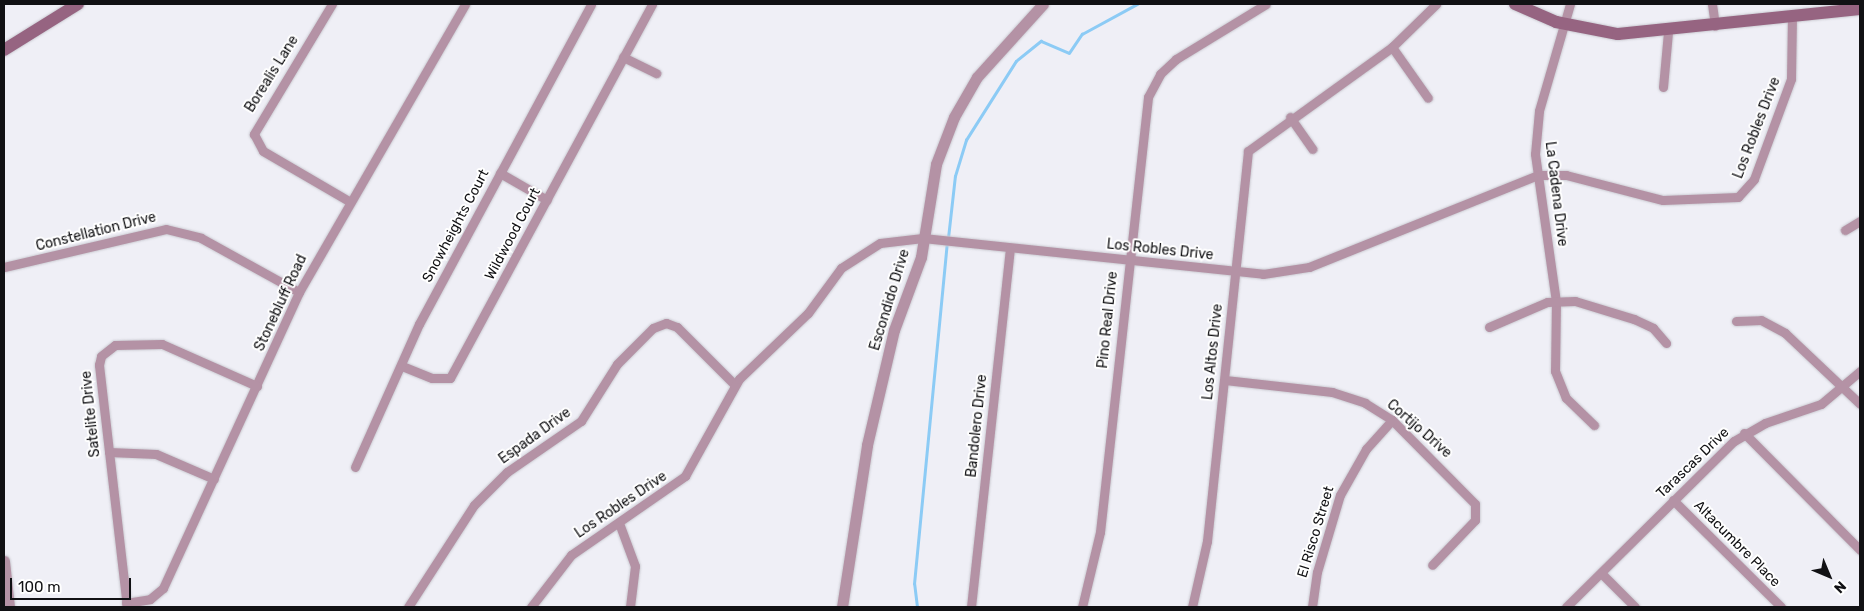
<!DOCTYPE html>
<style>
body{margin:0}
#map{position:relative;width:1864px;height:611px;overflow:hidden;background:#efeff6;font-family:Rubik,sans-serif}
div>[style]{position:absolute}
.stream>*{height:2.5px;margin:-1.25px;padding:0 1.25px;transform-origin:1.25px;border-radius:1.25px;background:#8ccbf5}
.roads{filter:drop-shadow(0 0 1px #cbcbd2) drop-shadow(0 0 1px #cbcbd2)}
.minor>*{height:9px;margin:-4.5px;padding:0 4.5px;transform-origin:4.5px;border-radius:4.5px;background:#b492a5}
.tertiary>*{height:11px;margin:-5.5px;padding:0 5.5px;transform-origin:5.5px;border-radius:5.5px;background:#b492a5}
.secondary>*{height:12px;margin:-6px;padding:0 6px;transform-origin:6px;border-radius:6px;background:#966481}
span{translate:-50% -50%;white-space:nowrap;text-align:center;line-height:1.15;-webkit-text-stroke:4px #fff;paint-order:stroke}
.street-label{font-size:14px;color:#111114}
.frame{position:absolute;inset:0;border:5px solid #111114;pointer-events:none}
.north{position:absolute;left:1804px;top:551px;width:50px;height:50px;-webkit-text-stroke:4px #fff;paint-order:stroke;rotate:135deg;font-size:14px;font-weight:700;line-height:20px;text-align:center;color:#111114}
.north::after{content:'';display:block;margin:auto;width:18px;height:22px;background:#111114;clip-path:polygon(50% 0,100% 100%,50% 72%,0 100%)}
.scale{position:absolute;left:10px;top:578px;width:121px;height:22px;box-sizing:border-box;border:2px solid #111114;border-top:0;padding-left:6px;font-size:15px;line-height:18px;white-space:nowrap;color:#111114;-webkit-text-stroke:4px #fff;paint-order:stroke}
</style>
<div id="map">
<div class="stream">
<i style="left:948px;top:238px;width:62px;rotate:-83.6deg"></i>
<i style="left:955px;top:176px;width:38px;rotate:-73deg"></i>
<i style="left:966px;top:140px;width:93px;rotate:-57.7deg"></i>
<i style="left:1016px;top:61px;width:32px;rotate:-39deg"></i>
<i style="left:1041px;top:41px;width:30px;rotate:23deg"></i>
<i style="left:1069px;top:53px;width:23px;rotate:-56deg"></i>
<i style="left:1082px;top:34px;width:63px;rotate:-28.6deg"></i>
<i style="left:917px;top:607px;width:23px;rotate:-97deg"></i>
<i style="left:914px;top:584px;width:343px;rotate:-84.5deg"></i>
</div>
<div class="roads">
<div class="minor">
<i style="left:332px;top:4px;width:152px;rotate:121deg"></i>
<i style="left:254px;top:134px;width:19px;rotate:62deg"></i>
<i style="left:263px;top:151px;width:99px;rotate:30.2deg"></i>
<i style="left:1570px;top:4px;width:111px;rotate:106.2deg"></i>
<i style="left:1539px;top:111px;width:43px;rotate:95.3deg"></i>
<i style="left:1535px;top:154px;width:148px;rotate:81.9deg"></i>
<i style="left:1556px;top:301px;width:70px;rotate:90.8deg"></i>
<i style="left:1555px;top:371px;width:29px;rotate:68deg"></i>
<i style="left:1566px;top:398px;width:39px;rotate:44deg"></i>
<i style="left:1712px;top:4px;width:22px;rotate:82deg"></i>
<i style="left:1392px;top:47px;width:62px;rotate:54.8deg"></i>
<i style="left:623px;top:57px;width:37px;rotate:26deg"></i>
<i style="left:1663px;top:87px;width:55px;rotate:-84.8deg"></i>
<i style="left:1290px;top:117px;width:39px;rotate:55deg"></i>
<i style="left:500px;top:173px;width:54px;rotate:29.9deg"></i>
<i style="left:1845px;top:230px;width:17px;rotate:-31deg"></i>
<i style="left:4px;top:267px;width:166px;rotate:-13.2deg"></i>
<i style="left:166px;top:229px;width:36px;rotate:14deg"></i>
<i style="left:201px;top:238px;width:112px;rotate:28.9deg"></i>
<i style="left:1736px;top:321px;width:25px;rotate:-2deg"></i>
<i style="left:1761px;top:320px;width:27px;rotate:28deg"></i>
<i style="left:1785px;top:333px;width:103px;rotate:43.4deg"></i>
<i style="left:1489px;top:327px;width:63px;rotate:-23.3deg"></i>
<i style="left:1547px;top:302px;width:28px;rotate:-2deg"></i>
<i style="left:1575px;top:301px;width:62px;rotate:17deg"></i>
<i style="left:1634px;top:319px;width:21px;rotate:25deg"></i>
<i style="left:1653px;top:328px;width:20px;rotate:49deg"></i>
<i style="left:402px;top:366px;width:32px;rotate:22deg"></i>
<i style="left:432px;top:378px;width:18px"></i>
<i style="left:450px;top:378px;width:425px;rotate:-61.6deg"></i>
<i style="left:1225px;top:380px;width:108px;rotate:6.4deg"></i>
<i style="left:1332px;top:392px;width:35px;rotate:18deg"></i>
<i style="left:1365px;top:403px;width:32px;rotate:32deg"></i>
<i style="left:1392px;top:420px;width:118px;rotate:45.3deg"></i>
<i style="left:1475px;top:504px;width:16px;rotate:90deg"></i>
<i style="left:1475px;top:520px;width:62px;rotate:133.7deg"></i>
<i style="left:1744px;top:433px;width:165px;rotate:45.2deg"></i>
<i style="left:109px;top:452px;width:47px;rotate:2.4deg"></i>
<i style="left:156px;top:454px;width:63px;rotate:23.3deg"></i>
<i style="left:355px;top:467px;width:157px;rotate:-65.9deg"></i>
<i style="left:419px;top:324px;width:363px;rotate:-61.7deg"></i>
<i style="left:1673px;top:500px;width:152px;rotate:44.7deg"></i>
<i style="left:619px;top:523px;width:46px;rotate:69.6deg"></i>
<i style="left:635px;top:566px;width:41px;rotate:97deg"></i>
<i style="left:1601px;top:573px;width:48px;rotate:45deg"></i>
<i style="left:126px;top:603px;width:24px;rotate:-9deg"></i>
<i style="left:150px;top:599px;width:17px;rotate:-40deg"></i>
<i style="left:163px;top:588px;width:326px;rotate:-65.3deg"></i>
<i style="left:299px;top:292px;width:332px;rotate:-60deg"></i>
<i style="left:127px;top:607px;width:244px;rotate:-96.6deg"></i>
<i style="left:99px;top:365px;width:9px;rotate:-77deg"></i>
<i style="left:101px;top:356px;width:18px;rotate:-38deg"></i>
<i style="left:115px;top:345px;width:47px;rotate:-1.2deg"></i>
<i style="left:162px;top:344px;width:104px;rotate:23.9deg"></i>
<i style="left:408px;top:607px;width:121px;rotate:-57.1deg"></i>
<i style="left:474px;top:505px;width:47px;rotate:-45deg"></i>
<i style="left:507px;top:472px;width:90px;rotate:-34.6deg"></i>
<i style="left:581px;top:421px;width:67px;rotate:-57.7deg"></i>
<i style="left:617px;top:364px;width:51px;rotate:-45deg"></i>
<i style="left:653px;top:328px;width:14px;rotate:-21deg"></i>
<i style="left:666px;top:323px;width:12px;rotate:20deg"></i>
<i style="left:677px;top:327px;width:82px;rotate:45deg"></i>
<i style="left:531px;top:607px;width:66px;rotate:-52.4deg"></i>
<i style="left:571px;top:555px;width:139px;rotate:-34.7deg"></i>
<i style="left:685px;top:476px;width:111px;rotate:-60.9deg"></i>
<i style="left:739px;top:379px;width:95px;rotate:-43.7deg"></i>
<i style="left:808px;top:313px;width:56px;rotate:-53.7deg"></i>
<i style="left:841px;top:268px;width:46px;rotate:-32.7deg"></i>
<i style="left:880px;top:243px;width:43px;rotate:-6.6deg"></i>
<i style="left:923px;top:238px;width:342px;rotate:6deg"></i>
<i style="left:1263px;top:274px;width:47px;rotate:-8.7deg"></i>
<i style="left:1309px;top:267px;width:247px;rotate:-21.9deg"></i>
<i style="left:1538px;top:175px;width:28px"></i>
<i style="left:1566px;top:175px;width:100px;rotate:14.5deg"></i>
<i style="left:1663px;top:200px;width:75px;rotate:-2.3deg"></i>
<i style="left:1738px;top:197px;width:24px;rotate:-48deg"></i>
<i style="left:1754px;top:179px;width:107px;rotate:-69.7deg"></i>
<i style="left:1791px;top:79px;width:62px;rotate:-89.1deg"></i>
<i style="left:971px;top:607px;width:361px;rotate:-83.8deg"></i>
<i style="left:1082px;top:607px;width:77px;rotate:-76.5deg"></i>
<i style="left:1100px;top:532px;width:438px;rotate:-83.7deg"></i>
<i style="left:1148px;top:97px;width:26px;rotate:-62deg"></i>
<i style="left:1160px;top:74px;width:22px;rotate:-43deg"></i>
<i style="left:1176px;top:59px;width:105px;rotate:-31.4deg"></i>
<i style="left:1192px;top:607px;width:68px;rotate:-77.2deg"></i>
<i style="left:1207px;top:541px;width:392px;rotate:-84deg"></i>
<i style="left:1248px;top:151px;width:178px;rotate:-35.8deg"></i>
<i style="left:1392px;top:47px;width:62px;rotate:-44.3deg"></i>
<i style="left:1312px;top:607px;width:35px;rotate:-82deg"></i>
<i style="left:1317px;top:572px;width:80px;rotate:-73.4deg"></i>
<i style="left:1340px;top:495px;width:53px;rotate:-60.5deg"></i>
<i style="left:1366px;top:449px;width:39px;rotate:-48deg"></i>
<i style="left:1566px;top:607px;width:236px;rotate:-44.7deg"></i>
<i style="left:1734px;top:441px;width:36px;rotate:-30deg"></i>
<i style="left:1765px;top:423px;width:59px;rotate:-18.7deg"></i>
<i style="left:1821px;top:404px;width:51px;rotate:-40.2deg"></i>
</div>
<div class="tertiary">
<i style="left:4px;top:561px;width:46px;rotate:83.8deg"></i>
<i style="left:842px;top:607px;width:164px;rotate:-81.2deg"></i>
<i style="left:867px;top:445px;width:118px;rotate:-76.8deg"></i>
<i style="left:894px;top:330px;width:78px;rotate:-69.7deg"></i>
<i style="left:921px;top:257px;width:94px;rotate:-80.8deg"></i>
<i style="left:936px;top:164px;width:50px;rotate:-69deg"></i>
<i style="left:954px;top:117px;width:46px;rotate:-60.1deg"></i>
<i style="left:977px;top:77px;width:98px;rotate:-47.9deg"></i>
</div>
<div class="secondary">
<i style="left:1515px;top:4px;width:45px;rotate:23.7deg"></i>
<i style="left:1556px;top:22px;width:63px;rotate:11deg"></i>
<i style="left:1618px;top:34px;width:243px;rotate:-5.9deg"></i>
<i style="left:4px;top:50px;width:87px;rotate:-31.9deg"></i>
</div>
</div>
<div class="street-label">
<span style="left:272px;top:74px;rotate:-58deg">Borealis Lane</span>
<span style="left:1757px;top:128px;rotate:-69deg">Los Robles Drive</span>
<span style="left:1556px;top:194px;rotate:83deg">La Cadena Drive</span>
<span style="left:456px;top:226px;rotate:-62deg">Snowheights Court</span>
<span style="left:96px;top:232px;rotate:-14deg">Constellation Drive</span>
<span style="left:513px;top:234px;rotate:-62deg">Wildwood Court</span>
<span style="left:1160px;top:250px;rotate:6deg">Los Robles Drive</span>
<span style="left:890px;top:300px;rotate:-73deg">Escondido Drive</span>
<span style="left:281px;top:303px;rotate:-65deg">Stonebluff Road</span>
<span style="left:1108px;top:320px;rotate:-84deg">Pino Real Drive</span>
<span style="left:1213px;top:352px;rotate:-84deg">Los Altos Drive</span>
<span style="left:91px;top:414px;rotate:-96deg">Satelite Drive</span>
<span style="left:977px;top:426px;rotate:-84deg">Bandolero Drive</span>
<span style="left:1419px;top:429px;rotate:41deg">Cortijo Drive</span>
<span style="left:535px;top:436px;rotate:-36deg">Espada Drive</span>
<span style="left:1693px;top:463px;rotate:-44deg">Tarascas Drive</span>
<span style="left:621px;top:505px;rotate:-34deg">Los Robles Drive</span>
<span style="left:1316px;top:532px;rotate:-73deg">El Risco Street</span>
<span style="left:1737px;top:544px;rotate:45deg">Altacumbre Place</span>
</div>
<div class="frame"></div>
<div class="north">N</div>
<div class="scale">100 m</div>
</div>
